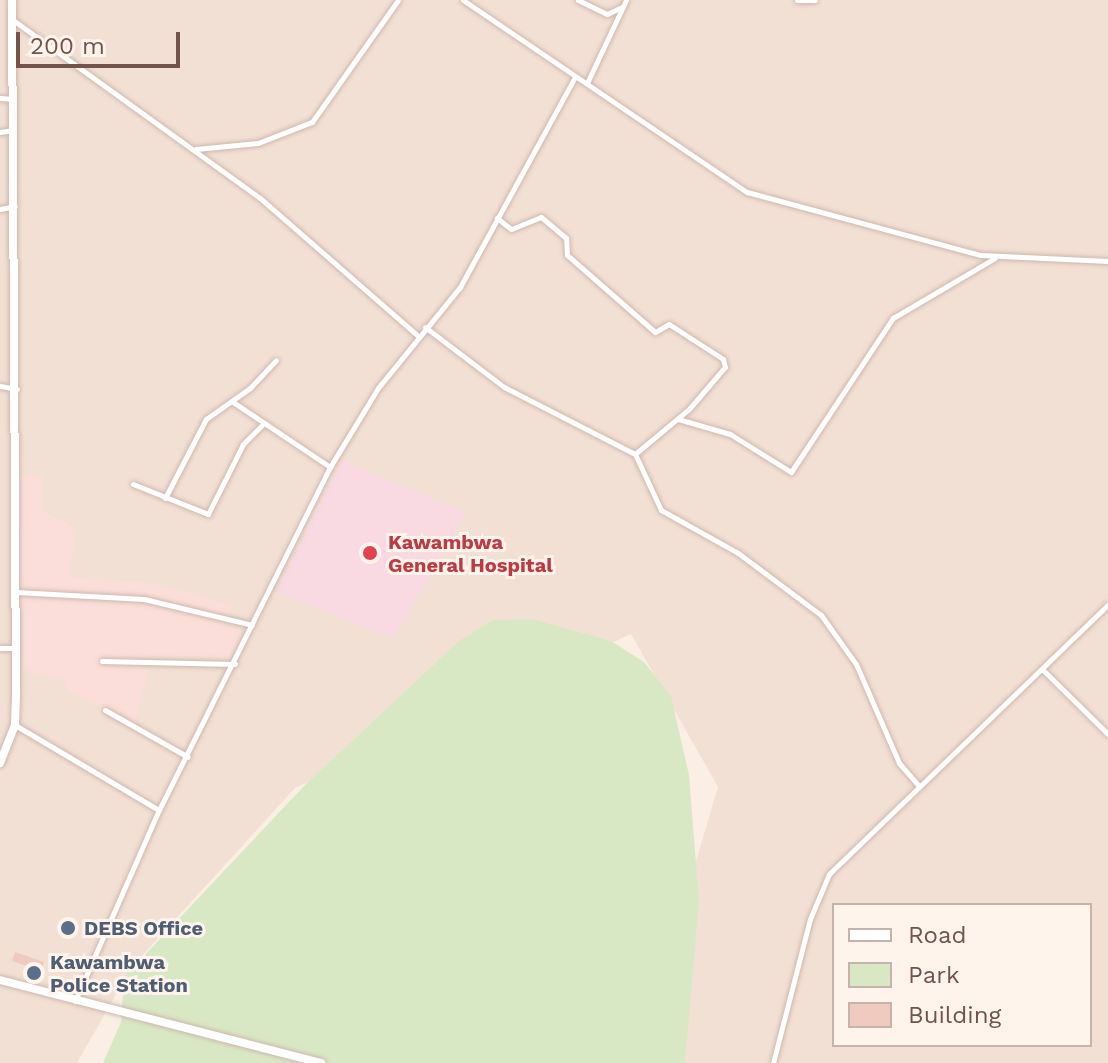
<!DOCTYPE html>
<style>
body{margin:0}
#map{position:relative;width:1108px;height:1063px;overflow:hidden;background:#fbefe5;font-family:"Work Sans",sans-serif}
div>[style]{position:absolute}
.residential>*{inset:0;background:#f3e0d4}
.commercial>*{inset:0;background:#fbded9}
.medical>*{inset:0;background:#f9d9e2}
.green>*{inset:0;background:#d9e8c4}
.building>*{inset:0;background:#f0cabe}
.roads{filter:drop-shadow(0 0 2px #cfb8af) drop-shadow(0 0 2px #cfb8af)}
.street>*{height:5px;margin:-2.5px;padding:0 2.5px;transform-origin:2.5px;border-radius:2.5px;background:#fff}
.secondary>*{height:8px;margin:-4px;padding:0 4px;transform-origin:4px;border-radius:4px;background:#fff}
.dots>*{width:22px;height:22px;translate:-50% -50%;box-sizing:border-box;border:4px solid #fef4eb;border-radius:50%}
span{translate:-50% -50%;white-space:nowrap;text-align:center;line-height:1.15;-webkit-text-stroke:6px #fef4eb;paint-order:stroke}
.health-label{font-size:20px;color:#be3a42;font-weight:700}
.left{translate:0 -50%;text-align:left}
.service-label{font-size:20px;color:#4e5e75;font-weight:700}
.legend{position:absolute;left:832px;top:903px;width:260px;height:144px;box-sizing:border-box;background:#fef4eb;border:2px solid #c6b4ab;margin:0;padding:10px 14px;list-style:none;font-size:24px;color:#73534b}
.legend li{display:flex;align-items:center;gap:16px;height:40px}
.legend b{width:40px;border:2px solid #c6b4ab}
.scale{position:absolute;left:16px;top:32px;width:164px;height:36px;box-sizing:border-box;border:4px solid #73534b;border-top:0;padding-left:10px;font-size:24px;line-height:28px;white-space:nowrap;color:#73534b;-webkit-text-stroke:6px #fef4eb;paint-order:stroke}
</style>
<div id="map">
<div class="residential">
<i style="clip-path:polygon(evenodd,0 0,1108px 0,1108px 1063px,681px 1063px,681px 911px,718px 787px,631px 634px,295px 788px,131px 968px,77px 1063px,0 1063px,0 0,834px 905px,1090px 905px,1090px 1045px,834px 1045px,834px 905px)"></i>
</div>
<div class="commercial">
<i style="clip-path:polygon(19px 476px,42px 476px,41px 510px,76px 529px,69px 577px,155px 584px,232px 605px,224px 625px,241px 630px,232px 656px,152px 656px,135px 722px,66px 689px,65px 680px,20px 669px)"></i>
</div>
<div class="medical">
<i style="clip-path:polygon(342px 461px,466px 513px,393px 638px,277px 592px)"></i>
</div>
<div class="green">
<i style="clip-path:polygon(532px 619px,611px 641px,644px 662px,671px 696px,689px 775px,699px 901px,685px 1063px,103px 1063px,121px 1022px,124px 977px,305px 785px,459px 641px,493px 620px)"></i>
</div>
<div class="building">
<i style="clip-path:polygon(15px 952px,44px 962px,37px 982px,26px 980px,30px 967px,12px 961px)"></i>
</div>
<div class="roads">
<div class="street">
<i style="left:463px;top:0;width:343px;rotate:34.1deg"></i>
<i style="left:747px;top:192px;width:242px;rotate:15.1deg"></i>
<i style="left:981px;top:255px;width:127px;rotate:2.7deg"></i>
<i style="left:578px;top:0;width:32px;rotate:26deg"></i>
<i style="left:607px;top:14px;width:17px;rotate:-25deg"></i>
<i style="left:797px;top:0;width:18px"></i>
<i style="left:13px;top:20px;width:304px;rotate:35.8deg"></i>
<i style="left:260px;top:198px;width:208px;rotate:41.1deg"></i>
<i style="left:587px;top:83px;width:92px;rotate:-64.8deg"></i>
<i style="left:0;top:98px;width:14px;rotate:4deg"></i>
<i style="left:0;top:132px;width:14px;rotate:-8deg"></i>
<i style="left:196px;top:149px;width:62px;rotate:-5.5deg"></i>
<i style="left:258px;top:143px;width:58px;rotate:-21.3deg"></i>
<i style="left:312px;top:122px;width:149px;rotate:-54.8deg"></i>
<i style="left:0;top:209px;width:15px;rotate:-11deg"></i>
<i style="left:425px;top:327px;width:99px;rotate:37.2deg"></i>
<i style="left:504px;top:387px;width:147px;rotate:27.1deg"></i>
<i style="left:635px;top:454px;width:70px;rotate:-39.8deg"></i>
<i style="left:689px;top:409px;width:55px;rotate:-49.4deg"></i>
<i style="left:725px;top:367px;width:8px;rotate:-104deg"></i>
<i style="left:723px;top:359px;width:64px;rotate:-147.1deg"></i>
<i style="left:669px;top:324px;width:16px;rotate:150deg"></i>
<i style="left:655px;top:332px;width:117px;rotate:-138.8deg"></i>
<i style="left:567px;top:255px;width:17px;rotate:-93deg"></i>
<i style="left:566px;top:238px;width:33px;rotate:-140deg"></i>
<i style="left:541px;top:217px;width:32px;rotate:158deg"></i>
<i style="left:511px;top:229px;width:18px;rotate:-142deg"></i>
<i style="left:0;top:386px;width:17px;rotate:10deg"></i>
<i style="left:233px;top:402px;width:117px;rotate:33.8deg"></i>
<i style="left:678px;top:419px;width:54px;rotate:16.1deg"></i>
<i style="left:730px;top:434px;width:72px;rotate:31.9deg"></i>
<i style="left:791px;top:472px;width:185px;rotate:-56.5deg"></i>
<i style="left:893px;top:318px;width:118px;rotate:-30.5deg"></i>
<i style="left:635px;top:454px;width:62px;rotate:65.1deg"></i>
<i style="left:661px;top:510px;width:88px;rotate:29.2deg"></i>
<i style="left:738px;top:553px;width:104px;rotate:36.8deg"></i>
<i style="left:821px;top:615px;width:60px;rotate:54.5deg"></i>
<i style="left:856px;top:664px;width:108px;rotate:66.5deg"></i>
<i style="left:899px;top:763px;width:30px;rotate:49deg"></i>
<i style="left:133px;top:484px;width:81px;rotate:21.8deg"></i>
<i style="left:208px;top:514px;width:78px;rotate:-63.4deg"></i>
<i style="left:243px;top:444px;width:27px;rotate:-45deg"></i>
<i style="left:165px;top:498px;width:89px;rotate:-62.6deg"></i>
<i style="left:206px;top:419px;width:54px;rotate:-35.2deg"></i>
<i style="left:250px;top:388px;width:38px;rotate:-47deg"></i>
<i style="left:16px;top:592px;width:128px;rotate:3.1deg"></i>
<i style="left:144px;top:599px;width:111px;rotate:13.5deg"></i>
<i style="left:0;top:648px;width:15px"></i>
<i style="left:102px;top:661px;width:133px;rotate:1.3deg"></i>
<i style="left:1043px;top:670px;width:91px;rotate:44.6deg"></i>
<i style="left:105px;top:710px;width:95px;rotate:29.5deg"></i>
<i style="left:15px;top:725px;width:167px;rotate:30.6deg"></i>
<i style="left:75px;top:1001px;width:209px;rotate:-66.3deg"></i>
<i style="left:159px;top:810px;width:383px;rotate:-63.5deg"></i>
<i style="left:330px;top:467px;width:92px;rotate:-58.7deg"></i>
<i style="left:378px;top:388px;width:130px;rotate:-50.9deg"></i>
<i style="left:460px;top:287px;width:239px;rotate:-61.3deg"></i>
<i style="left:773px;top:1063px;width:149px;rotate:-75.6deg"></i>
<i style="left:810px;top:919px;width:49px;rotate:-67.1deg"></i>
<i style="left:829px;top:874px;width:388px;rotate:-44deg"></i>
</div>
<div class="secondary">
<i style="left:0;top:763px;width:41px;rotate:-68.5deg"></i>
<i style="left:15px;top:725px;width:33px;rotate:-88deg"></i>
<i style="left:16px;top:692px;width:692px;rotate:-90.33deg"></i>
<i style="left:0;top:980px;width:332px;rotate:14.5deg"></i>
</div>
</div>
<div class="dots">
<i style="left:370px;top:553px;background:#e0444e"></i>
<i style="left:68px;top:928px;background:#5c6f8a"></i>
<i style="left:34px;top:973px;background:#5c6f8a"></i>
</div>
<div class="health-label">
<span class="left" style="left:388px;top:554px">Kawambwa<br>General Hospital</span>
</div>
<div class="service-label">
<span class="left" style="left:84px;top:928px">DEBS Office</span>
<span class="left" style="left:50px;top:974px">Kawambwa<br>Police Station</span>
</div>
<ul class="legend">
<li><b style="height:10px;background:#fff"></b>Road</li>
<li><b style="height:22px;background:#d9e8c4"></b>Park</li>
<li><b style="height:22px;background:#f0cabe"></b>Building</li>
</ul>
<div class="scale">200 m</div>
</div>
